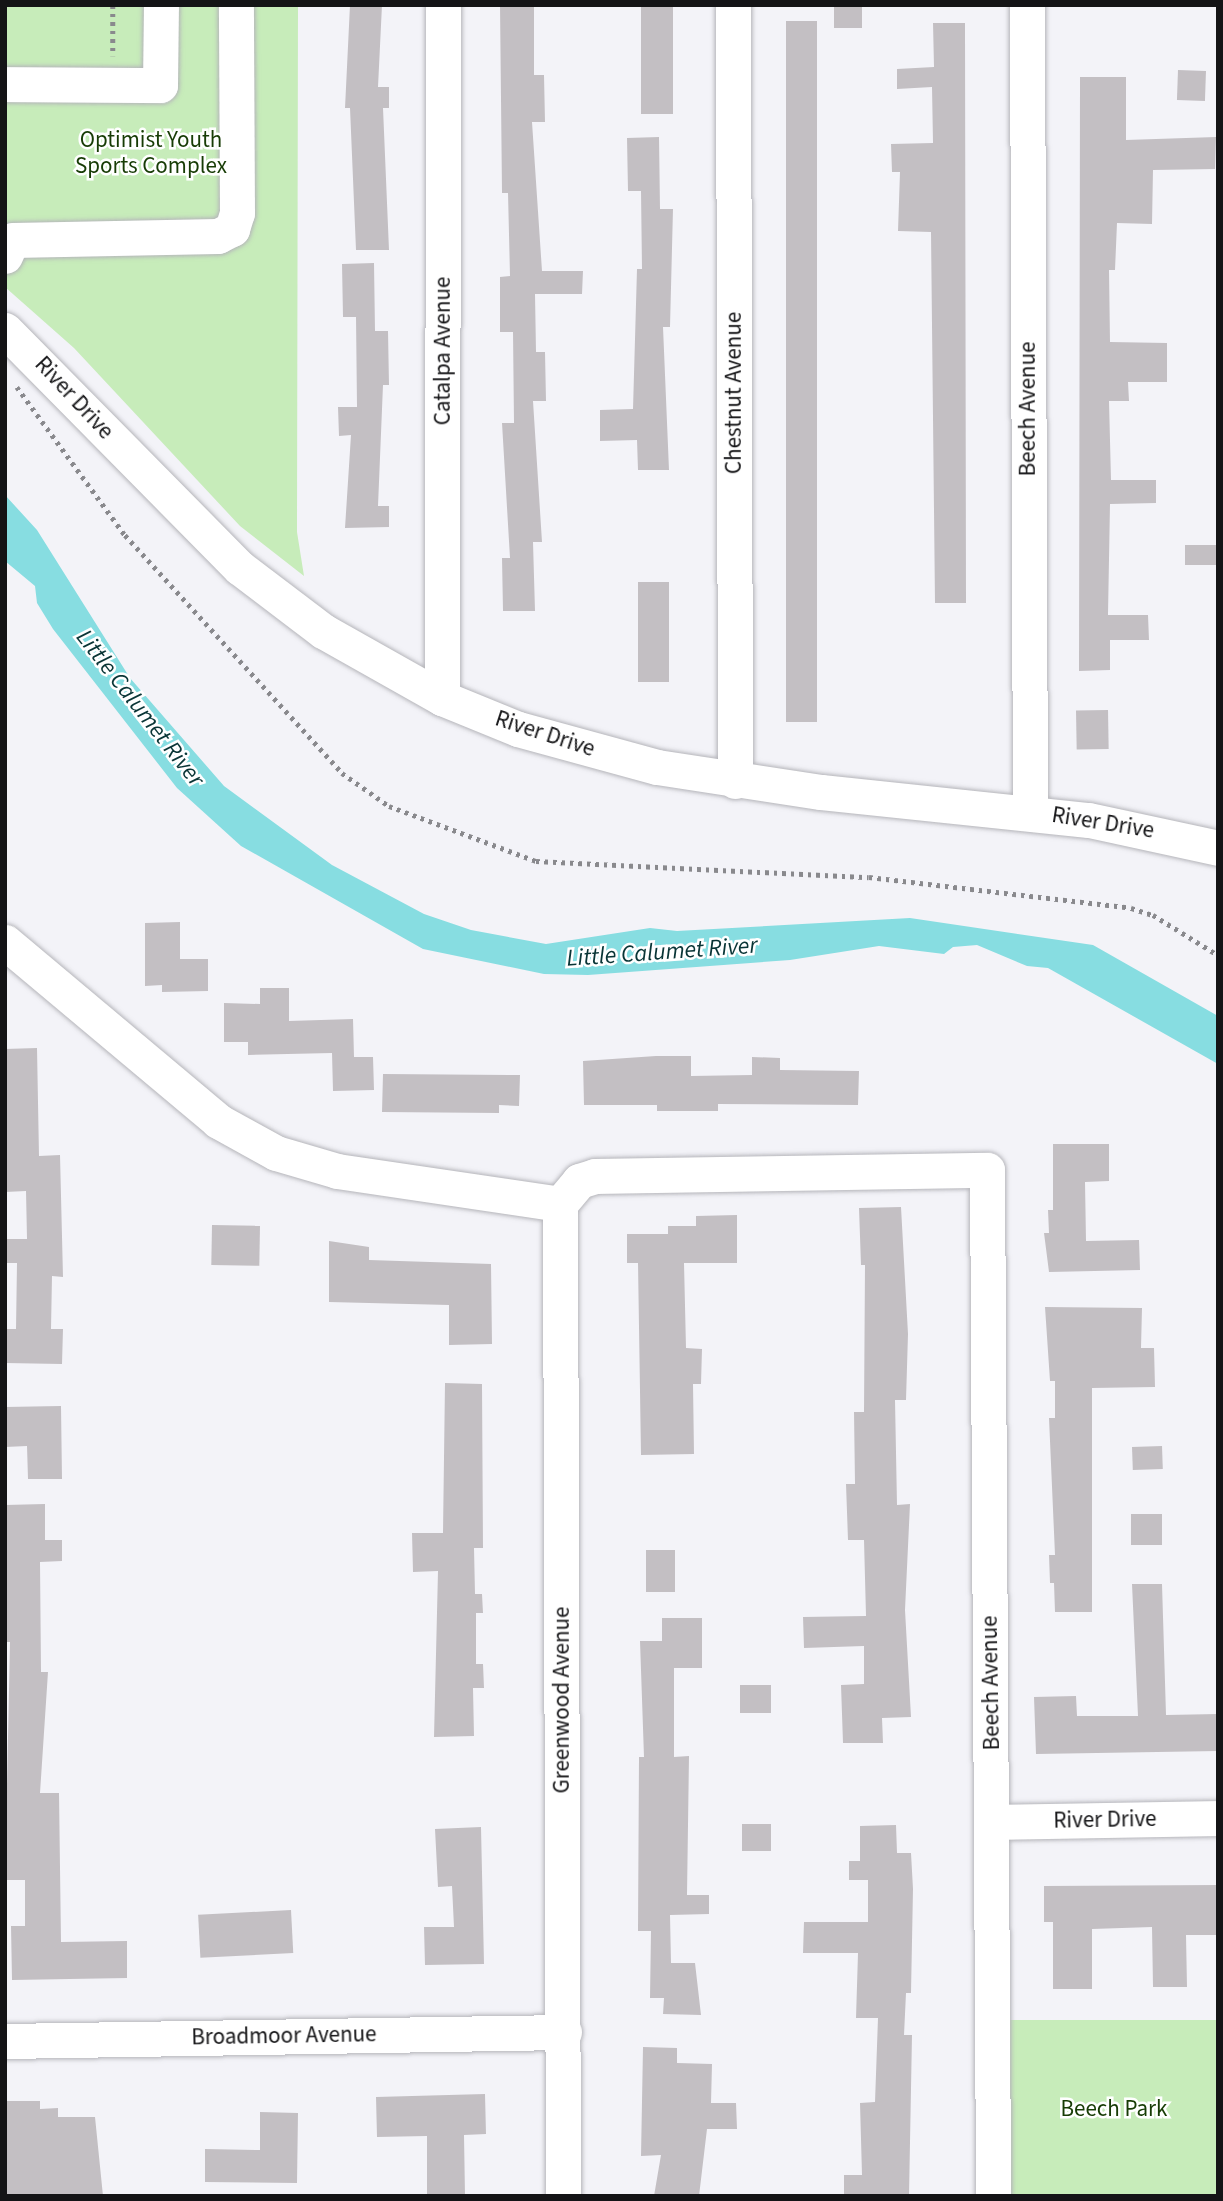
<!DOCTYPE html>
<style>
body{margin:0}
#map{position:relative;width:1223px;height:2201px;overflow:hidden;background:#f3f3f8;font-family:"Source Sans 3",sans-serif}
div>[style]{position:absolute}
.green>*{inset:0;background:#c7ecba;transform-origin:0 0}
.water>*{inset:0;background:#87dde1}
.building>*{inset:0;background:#c3bfc3;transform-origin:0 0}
.path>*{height:4.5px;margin-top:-2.25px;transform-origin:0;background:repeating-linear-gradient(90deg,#89898d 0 3.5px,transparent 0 8.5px)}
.roads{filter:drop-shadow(0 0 2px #b5b5ba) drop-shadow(0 0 2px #b5b5ba)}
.minor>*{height:35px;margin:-17.5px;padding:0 17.5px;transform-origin:17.5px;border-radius:17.5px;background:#fff}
span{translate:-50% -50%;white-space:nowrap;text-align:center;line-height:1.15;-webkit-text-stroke:5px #fff;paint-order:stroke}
.park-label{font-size:23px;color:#173c05}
.street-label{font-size:23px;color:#141416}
.water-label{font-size:24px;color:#093536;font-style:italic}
.frame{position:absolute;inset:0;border:7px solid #141416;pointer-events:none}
</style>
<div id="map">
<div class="green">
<i style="clip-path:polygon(5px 5px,298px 5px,297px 532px,304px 576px,240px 526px,74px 348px,5px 287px)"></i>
<i style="left:1218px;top:2020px;width:176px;height:209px;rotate:90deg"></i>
</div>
<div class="water">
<i style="clip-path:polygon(5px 495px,37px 530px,130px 678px,224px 786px,332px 865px,424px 914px,471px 930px,546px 944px,650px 928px,677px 931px,910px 918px,1093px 945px,1218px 1016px,1218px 1064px,1048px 968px,1027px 966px,977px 945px,953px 947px,944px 954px,879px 946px,790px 960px,588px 975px,544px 974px,423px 949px,241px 846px,177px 788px,53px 629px,37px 603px,35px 586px,5px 561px)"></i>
</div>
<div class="building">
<i style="clip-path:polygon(350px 5px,382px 5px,378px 87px,389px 87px,389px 108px,383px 108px,389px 250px,356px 250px,350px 108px,345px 108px)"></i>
<i style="clip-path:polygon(500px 5px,534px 5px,534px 75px,544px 75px,545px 122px,532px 122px,542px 271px,583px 271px,582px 294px,535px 294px,536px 352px,545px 352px,546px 401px,533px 401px,542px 542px,533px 542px,535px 611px,503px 611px,502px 558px,510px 558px,502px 423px,514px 423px,513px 332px,500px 332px,500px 277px,510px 276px,508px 193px,502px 193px)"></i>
<i style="left:641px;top:5px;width:32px;height:109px"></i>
<i style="left:834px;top:5px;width:28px;height:23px"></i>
<i style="left:817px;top:21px;width:701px;height:31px;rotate:90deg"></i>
<i style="clip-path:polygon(933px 23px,965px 23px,966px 603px,935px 603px,931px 232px,898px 231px,900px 172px,892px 172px,891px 144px,933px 143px,932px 87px,897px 89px,897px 69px,934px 67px)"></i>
<i style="left:1178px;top:70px;width:28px;height:30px;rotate:2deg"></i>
<i style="clip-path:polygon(1080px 77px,1126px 77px,1126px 140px,1216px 137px,1215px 169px,1153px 170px,1152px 224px,1117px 223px,1115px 270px,1109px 270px,1110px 342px,1167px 343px,1167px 382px,1128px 382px,1129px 401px,1109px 401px,1111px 480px,1156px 480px,1156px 503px,1110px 504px,1108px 615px,1148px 615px,1149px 640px,1110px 640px,1110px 670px,1079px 671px)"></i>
<i style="clip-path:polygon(659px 137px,660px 209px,673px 209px,670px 327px,663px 327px,669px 470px,638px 470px,637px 440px,600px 441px,600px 410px,633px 409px,637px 269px,642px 269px,641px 191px,628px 191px,627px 138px)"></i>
<i style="clip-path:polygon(374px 263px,375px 331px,388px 331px,389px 385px,383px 385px,378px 506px,389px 506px,389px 527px,345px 528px,351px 435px,339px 436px,338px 407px,357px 407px,356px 317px,343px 317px,342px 264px)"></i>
<i style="left:1218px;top:545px;width:20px;height:33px;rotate:90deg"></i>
<i style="left:638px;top:582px;width:31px;height:100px"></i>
<i style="left:1108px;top:710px;width:39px;height:32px;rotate:89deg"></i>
<i style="clip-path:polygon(180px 922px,180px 959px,208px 959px,208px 991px,162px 992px,162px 985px,145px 986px,145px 923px)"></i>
<i style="clip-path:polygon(260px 988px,289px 988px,289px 1021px,353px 1019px,354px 1057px,373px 1057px,374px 1090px,333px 1091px,332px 1053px,248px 1055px,248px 1042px,224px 1042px,224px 1003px,260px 1004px)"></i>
<i style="clip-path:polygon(37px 1048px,39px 1156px,60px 1155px,63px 1277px,52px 1276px,51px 1329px,63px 1329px,62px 1364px,5px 1363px,5px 1329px,16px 1329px,17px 1263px,5px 1263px,5px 1239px,27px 1239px,26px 1191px,5px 1192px,5px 1049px)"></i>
<i style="clip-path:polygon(656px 1056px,691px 1056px,691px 1076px,752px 1075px,752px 1057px,780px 1058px,780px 1070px,859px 1071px,858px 1105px,718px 1104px,718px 1111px,657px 1111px,657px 1105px,584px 1105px,583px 1061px)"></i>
<i style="clip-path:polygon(383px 1074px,520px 1075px,519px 1106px,499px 1105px,499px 1113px,382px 1112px)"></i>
<i style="clip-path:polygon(1053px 1144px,1109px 1144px,1109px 1181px,1085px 1182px,1086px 1241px,1139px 1240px,1140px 1270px,1049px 1272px,1044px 1233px,1049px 1233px,1048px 1210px,1053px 1210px)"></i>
<i style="clip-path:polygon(901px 1207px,908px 1334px,906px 1400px,895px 1400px,897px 1505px,910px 1504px,905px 1610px,911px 1717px,882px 1718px,883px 1743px,843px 1743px,841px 1685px,864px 1684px,864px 1646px,804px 1648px,803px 1617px,866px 1616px,864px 1540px,848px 1540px,846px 1484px,855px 1484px,854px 1412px,864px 1412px,865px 1265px,861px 1265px,859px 1208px)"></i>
<i style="clip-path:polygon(737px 1215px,737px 1263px,684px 1263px,686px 1348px,702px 1349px,701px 1384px,693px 1384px,694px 1454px,641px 1455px,638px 1263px,627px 1263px,627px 1234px,668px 1234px,668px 1226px,696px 1226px,696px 1216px)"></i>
<i style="left:212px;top:1225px;width:48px;height:40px;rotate:1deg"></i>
<i style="clip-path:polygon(329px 1241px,369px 1247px,369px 1260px,491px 1264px,492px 1344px,449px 1345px,449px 1305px,329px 1302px)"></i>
<i style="clip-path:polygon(1045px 1307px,1142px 1308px,1141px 1348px,1154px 1348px,1155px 1387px,1092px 1388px,1092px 1612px,1055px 1612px,1054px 1583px,1050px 1583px,1049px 1555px,1055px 1555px,1049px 1418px,1055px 1418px,1055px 1381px,1050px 1381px)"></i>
<i style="clip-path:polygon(445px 1383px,482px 1384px,483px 1548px,474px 1548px,475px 1594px,482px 1594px,483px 1613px,476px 1613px,476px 1664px,483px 1664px,484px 1688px,473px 1688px,474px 1736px,434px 1737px,438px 1571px,413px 1572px,412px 1533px,443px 1533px)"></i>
<i style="clip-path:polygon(61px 1406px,62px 1479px,28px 1479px,27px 1446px,5px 1447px,5px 1407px)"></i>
<i style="left:1162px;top:1446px;width:23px;height:30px;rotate:88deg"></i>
<i style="clip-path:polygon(45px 1504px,45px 1540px,62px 1540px,62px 1561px,40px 1562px,41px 1672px,48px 1672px,40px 1793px,59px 1793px,61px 1942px,127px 1941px,127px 1978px,12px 1980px,11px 1926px,25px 1926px,25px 1880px,5px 1880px,10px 1642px,5px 1642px,5px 1505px)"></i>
<i style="left:1131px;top:1514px;width:31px;height:31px"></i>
<i style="left:675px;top:1550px;width:42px;height:29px;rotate:90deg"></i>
<i style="clip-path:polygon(1132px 1584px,1162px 1584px,1166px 1715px,1218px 1714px,1218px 1751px,1036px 1754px,1034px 1697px,1076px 1696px,1077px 1716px,1138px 1716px)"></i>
<i style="clip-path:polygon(662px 1618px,702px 1618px,702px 1668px,674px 1668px,674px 1757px,689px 1756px,687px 1895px,709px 1895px,709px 1914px,670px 1915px,671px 1963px,695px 1963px,701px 2015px,663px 2014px,664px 1998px,650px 1998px,651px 1931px,638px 1931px,639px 1757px,644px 1757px,640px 1641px,662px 1641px)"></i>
<i style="left:740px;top:1685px;width:31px;height:28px"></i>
<i style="left:742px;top:1824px;width:29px;height:27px"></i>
<i style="clip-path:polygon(896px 1825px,897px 1853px,911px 1853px,913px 1889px,911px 1993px,906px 1993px,904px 2035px,912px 2035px,909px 2196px,844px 2196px,844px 2175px,862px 2175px,860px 2103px,875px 2102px,878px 2018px,856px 2018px,858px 1953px,803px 1953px,804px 1922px,868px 1922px,868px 1880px,849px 1880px,849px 1861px,860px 1861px,860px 1826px)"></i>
<i style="clip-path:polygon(481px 1827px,484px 1964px,425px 1965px,424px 1927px,454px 1927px,452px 1886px,438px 1887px,435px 1829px)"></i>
<i style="clip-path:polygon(1218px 1885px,1218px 1935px,1186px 1935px,1187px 1987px,1153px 1987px,1152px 1927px,1092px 1929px,1092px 1989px,1053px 1989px,1053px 1922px,1044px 1922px,1044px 1886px)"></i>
<i style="left:291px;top:1910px;width:43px;height:93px;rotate:87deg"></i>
<i style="clip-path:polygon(643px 2047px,677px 2048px,677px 2063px,712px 2064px,711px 2103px,736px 2103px,737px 2129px,707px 2129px,699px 2196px,654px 2196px,661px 2155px,641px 2156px)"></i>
<i style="clip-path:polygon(485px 2094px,486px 2134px,464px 2135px,465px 2196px,427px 2196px,427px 2136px,377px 2137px,376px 2097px)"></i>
<i style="clip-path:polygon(5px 2101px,40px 2101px,40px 2109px,58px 2108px,58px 2117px,95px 2117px,103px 2196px,5px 2196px)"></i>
<i style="clip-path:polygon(260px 2112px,298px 2113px,297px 2183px,205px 2182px,205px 2149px,260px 2150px)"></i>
</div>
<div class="path">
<i style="left:113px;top:5px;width:51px;rotate:90deg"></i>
<i style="left:17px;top:387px;width:183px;rotate:53.9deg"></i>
<i style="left:125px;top:535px;width:322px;rotate:47.6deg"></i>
<i style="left:342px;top:773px;width:57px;rotate:35.1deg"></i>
<i style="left:389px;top:806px;width:157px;rotate:20.5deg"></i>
<i style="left:536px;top:861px;width:333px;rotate:2.8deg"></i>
<i style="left:869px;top:877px;width:264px;rotate:6.7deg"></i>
<i style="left:1131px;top:908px;width:23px;rotate:18deg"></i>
<i style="left:1153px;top:915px;width:76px;rotate:31.6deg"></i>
</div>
<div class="roads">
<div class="minor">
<i style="left:733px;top:5px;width:776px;rotate:89.85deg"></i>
<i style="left:1027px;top:5px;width:807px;rotate:89.79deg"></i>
<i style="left:5px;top:84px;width:155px;rotate:0.4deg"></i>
<i style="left:160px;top:85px;width:80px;rotate:-89.3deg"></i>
<i style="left:5px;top:256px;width:17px;rotate:-66deg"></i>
<i style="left:12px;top:240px;width:206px;rotate:-1.1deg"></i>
<i style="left:218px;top:236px;width:16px;rotate:-27deg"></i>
<i style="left:232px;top:229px;width:17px;rotate:-73deg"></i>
<i style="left:237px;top:213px;width:208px;rotate:-90.3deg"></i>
<i style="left:5px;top:330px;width:334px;rotate:45.4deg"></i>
<i style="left:240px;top:568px;width:104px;rotate:37.2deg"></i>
<i style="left:323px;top:631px;width:137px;rotate:29.4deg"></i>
<i style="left:442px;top:698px;width:82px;rotate:22.2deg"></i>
<i style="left:518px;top:729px;width:144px;rotate:15.3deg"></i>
<i style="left:657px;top:767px;width:166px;rotate:8.7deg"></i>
<i style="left:821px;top:792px;width:269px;rotate:6deg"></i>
<i style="left:1089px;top:820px;width:132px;rotate:12.2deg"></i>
<i style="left:442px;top:698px;width:693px;rotate:-89.92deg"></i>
<i style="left:5px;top:942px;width:278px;rotate:40deg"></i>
<i style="left:218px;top:1121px;width:66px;rotate:28.9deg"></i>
<i style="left:276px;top:1153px;width:64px;rotate:16.4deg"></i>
<i style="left:337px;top:1171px;width:225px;rotate:8.4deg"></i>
<i style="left:560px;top:1204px;width:30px;rotate:-50deg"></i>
<i style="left:579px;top:1181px;width:17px;rotate:-17deg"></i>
<i style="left:595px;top:1176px;width:392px;rotate:-0.9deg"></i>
<i style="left:987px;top:1170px;width:1026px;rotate:89.66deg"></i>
<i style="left:560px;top:1204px;width:992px;rotate:89.83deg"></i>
<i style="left:993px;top:1822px;width:225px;rotate:-1deg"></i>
<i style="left:5px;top:2041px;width:559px;rotate:-0.92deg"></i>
</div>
</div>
<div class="park-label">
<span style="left:151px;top:153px">Optimist Youth<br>Sports Complex</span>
<span style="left:1114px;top:2109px">Beech Park</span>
</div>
<div class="street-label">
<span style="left:443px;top:351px;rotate:-90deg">Catalpa Avenue</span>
<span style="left:734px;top:393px;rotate:-90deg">Chestnut Avenue</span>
<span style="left:74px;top:398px;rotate:47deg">River Drive</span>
<span style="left:1028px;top:409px;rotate:-90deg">Beech Avenue</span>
<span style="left:545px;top:734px;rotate:18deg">River Drive</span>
<span style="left:1103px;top:823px;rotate:9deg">River Drive</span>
<span style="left:991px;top:1683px;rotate:-91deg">Beech Avenue</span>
<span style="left:562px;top:1700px;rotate:-90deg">Greenwood Avenue</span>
<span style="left:1105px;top:1820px;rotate:-1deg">River Drive</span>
<span style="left:284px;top:2036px;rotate:-1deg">Broadmoor Avenue</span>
</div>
<div class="water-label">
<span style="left:140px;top:708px;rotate:52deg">Little Calumet River</span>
<span style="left:662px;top:952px;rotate:-4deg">Little Calumet River</span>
</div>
<div class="frame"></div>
</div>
